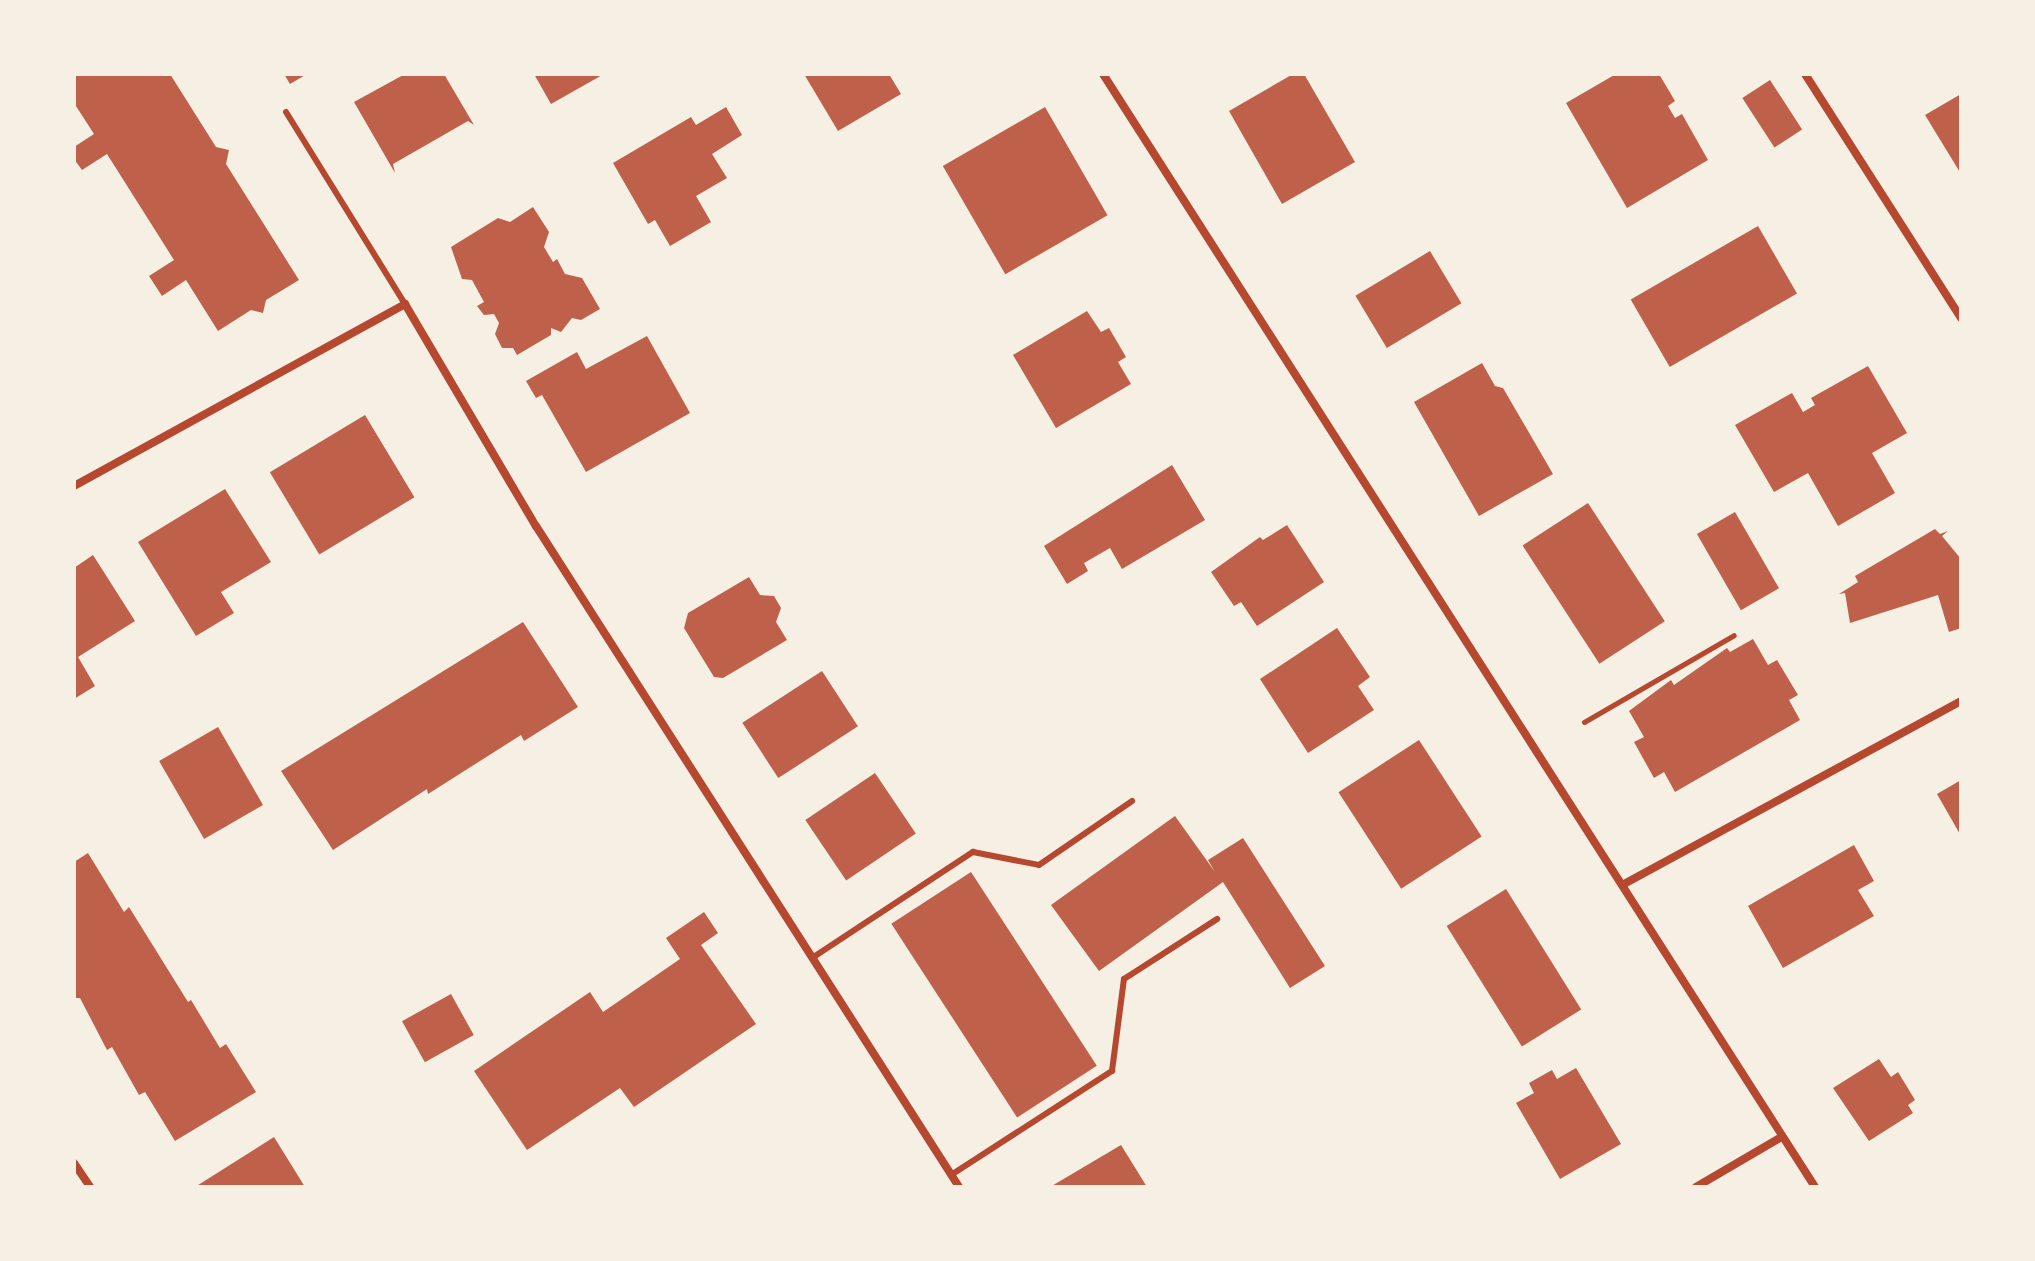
<!DOCTYPE html>
<style>
body{margin:0}
#map{position:relative;width:2035px;height:1261px;overflow:hidden;background:#f6efe4;font-family:Arial,sans-serif}
div>[style]{position:absolute}
.building>*{inset:0;background:#bf614a;transform-origin:0 0}
.path>*{height:5px;margin:-2.5px;padding:0 2.5px;transform-origin:2.5px;border-radius:2.5px;background:#b5482f}
.service>*{height:6px;margin:-3px;padding:0 3px;transform-origin:3px;border-radius:3px;background:#b5482f}
.minor>*{height:8px;margin:-4px;padding:0 4px;transform-origin:4px;border-radius:4px;background:#b5482f}
span{translate:-50% -50%;white-space:nowrap;text-align:center;line-height:1.15;-webkit-text-stroke:6px #f6efe4;paint-order:stroke}
.frame{position:absolute;inset:0;border:76px solid #f6efe4;pointer-events:none}
</style>
<div id="map">
<div class="building">
<i style="clip-path:polygon(170px 74px,216px 147px,229px 150px,226px 164px,299px 280px,266px 300px,263px 313px,251px 310px,218px 331px,186px 280px,162px 296px,149px 276px,174px 260px,107px 154px,82px 170px,74px 159px,74px 147px,94px 134px,74px 103px,74px 75px)"></i>
<i style="clip-path:polygon(284px 74px,307px 74px,290px 84px)"></i>
<i style="clip-path:polygon(405px 74px,444px 74px,474px 125px,468px 121px,393px 164px,395px 173px,354px 102px)"></i>
<i style="clip-path:polygon(534px 74px,604px 74px,551px 104px)"></i>
<i style="clip-path:polygon(804px 74px,889px 74px,901px 94px,838px 131px)"></i>
<i style="clip-path:polygon(1293px 74px,1304px 74px,1355px 162px,1282px 204px,1229px 111px)"></i>
<i style="clip-path:polygon(1616px 74px,1659px 74px,1675px 101px,1668px 106px,1675px 118px,1682px 114px,1708px 160px,1627px 208px,1566px 103px)"></i>
<i style="left:1770px;top:80px;width:59px;height:33px;rotate:57deg"></i>
<i style="clip-path:polygon(1961px 94px,1961px 174px,1925px 115px)"></i>
<i style="clip-path:polygon(726px 107px,742px 135px,712px 154px,727px 178px,696px 196px,711px 222px,670px 246px,655px 220px,648px 224px,613px 163px,691px 117px,696px 125px)"></i>
<i style="left:1045px;top:107px;width:125px;height:118px;rotate:60deg"></i>
<i style="clip-path:polygon(533px 207px,549px 232px,544px 247px,553px 262px,557px 259px,565px 274px,582px 278px,600px 309px,581px 320px,572px 318px,561px 332px,551px 328px,551px 335px,517px 355px,513px 348px,502px 348px,495px 334px,499px 323px,494px 314px,484px 315px,477px 306px,484px 302px,472px 280px,462px 279px,451px 247px,498px 218px,510px 222px)"></i>
<i style="left:1758px;top:226px;width:78px;height:147px;rotate:60deg"></i>
<i style="left:1430px;top:251px;width:61px;height:87px;rotate:59deg"></i>
<i style="clip-path:polygon(1087px 311px,1101px 332px,1109px 328px,1126px 357px,1118px 362px,1131px 384px,1056px 428px,1013px 355px)"></i>
<i style="clip-path:polygon(647px 336px,690px 413px,586px 472px,542px 395px,536px 398px,526px 381px,577px 352px,586px 369px)"></i>
<i style="clip-path:polygon(1482px 363px,1495px 386px,1503px 388px,1553px 474px,1479px 516px,1414px 402px)"></i>
<i style="clip-path:polygon(1868px 366px,1907px 433px,1872px 453px,1895px 493px,1838px 526px,1808px 473px,1774px 492px,1735px 425px,1792px 393px,1803px 412px,1815px 405px,1811px 398px)"></i>
<i style="left:365px;top:415px;width:96px;height:111px;rotate:59deg"></i>
<i style="clip-path:polygon(1172px 465px,1205px 520px,1122px 569px,1110px 548px,1084px 563px,1088px 571px,1067px 584px,1044px 546px)"></i>
<i style="clip-path:polygon(225px 489px,271px 562px,221px 592px,234px 613px,196px 636px,138px 542px)"></i>
<i style="left:1588px;top:503px;width:141px;height:78px;rotate:57deg"></i>
<i style="left:1735px;top:512px;width:88px;height:44px;rotate:60deg"></i>
<i style="clip-path:polygon(1287px 525px,1324px 582px,1257px 626px,1241px 602px,1234px 606px,1211px 572px,1260px 537px,1263px 540px)"></i>
<i style="clip-path:polygon(1935px 529px,1940px 534px,1948px 531px,1942px 536px,1961px 559px,1961px 628px,1949px 632px,1938px 595px,1850px 623px,1845px 593px,1839px 594px,1858px 582px,1855px 576px)"></i>
<i style="clip-path:polygon(93px 555px,135px 621px,78px 657px,95px 686px,74px 699px,74px 568px)"></i>
<i style="clip-path:polygon(749px 577px,760px 595px,774px 596px,781px 608px,776px 622px,787px 640px,723px 678px,714px 677px,684px 628px,688px 613px)"></i>
<i style="clip-path:polygon(523px 622px,578px 707px,524px 741px,521px 735px,428px 794px,427px 789px,333px 850px,281px 771px)"></i>
<i style="clip-path:polygon(1337px 628px,1370px 677px,1358px 686px,1374px 710px,1308px 753px,1260px 679px)"></i>
<i style="clip-path:polygon(1753px 639px,1768px 665px,1777px 660px,1798px 695px,1789px 700px,1800px 720px,1675px 792px,1664px 772px,1654px 778px,1634px 742px,1644px 737px,1629px 711px,1671px 680px,1674px 685px,1727px 648px,1730px 652px)"></i>
<i style="left:822px;top:671px;width:66px;height:95px;rotate:57deg"></i>
<i style="left:218px;top:727px;width:90px;height:68px;rotate:60deg"></i>
<i style="left:1419px;top:740px;width:115px;height:96px;rotate:57deg"></i>
<i style="left:875px;top:773px;width:73px;height:84px;rotate:56deg"></i>
<i style="clip-path:polygon(1961px 780px,1961px 836px,1937px 794px)"></i>
<i style="clip-path:polygon(1175px 816px,1215px 872px,1208px 860px,1243px 838px,1325px 966px,1290px 988px,1223px 882px,1099px 971px,1051px 905px)"></i>
<i style="clip-path:polygon(1854px 845px,1874px 881px,1858px 890px,1874px 916px,1783px 968px,1748px 906px)"></i>
<i style="clip-path:polygon(88px 853px,124px 912px,129px 907px,188px 1002px,191px 1000px,220px 1048px,226px 1044px,256px 1092px,175px 1141px,145px 1092px,139px 1095px,112px 1047px,107px 1050px,80px 998px,74px 998px,74px 862px)"></i>
<i style="left:971px;top:872px;width:231px;height:95px;rotate:57deg"></i>
<i style="left:1506px;top:889px;width:142px;height:70px;rotate:58deg"></i>
<i style="clip-path:polygon(704px 912px,718px 933px,701px 945px,756px 1024px,634px 1107px,620px 1088px,527px 1150px,474px 1071px,590px 992px,603px 1012px,680px 959px,666px 938px)"></i>
<i style="left:451px;top:994px;width:47px;height:56px;rotate:61deg"></i>
<i style="clip-path:polygon(1879px 1059px,1891px 1077px,1898px 1072px,1915px 1100px,1908px 1105px,1913px 1113px,1869px 1141px,1833px 1088px)"></i>
<i style="clip-path:polygon(1576px 1068px,1621px 1144px,1560px 1179px,1516px 1103px,1534px 1093px,1529px 1083px,1552px 1070px,1557px 1079px)"></i>
<i style="clip-path:polygon(274px 1137px,305px 1187px,195px 1187px)"></i>
<i style="clip-path:polygon(1121px 1145px,1147px 1187px,1050px 1187px)"></i>
</div>
<div class="path">
<i style="left:1584px;top:722px;width:173px;rotate:-30.1deg"></i>
</div>
<div class="service">
<i style="left:286px;top:112px;width:226px;rotate:58.2deg"></i>
<i style="left:812px;top:958px;width:193px;rotate:-33.4deg"></i>
<i style="left:973px;top:852px;width:67px;rotate:11.1deg"></i>
<i style="left:1039px;top:865px;width:113px;rotate:-34.5deg"></i>
<i style="left:951px;top:1175px;width:192px;rotate:-32.9deg"></i>
<i style="left:1112px;top:1071px;width:93px;rotate:-82.6deg"></i>
<i style="left:1124px;top:979px;width:111px;rotate:-32.8deg"></i>
</div>
<div class="minor">
<i style="left:1103px;top:74px;width:1321px;rotate:57.39deg"></i>
<i style="left:1805px;top:74px;width:290px;rotate:57.4deg"></i>
<i style="left:74px;top:486px;width:378px;rotate:-28.8deg"></i>
<i style="left:405px;top:304px;width:258px;rotate:59.5deg"></i>
<i style="left:536px;top:526px;width:785px;rotate:57.38deg"></i>
<i style="left:1624px;top:884px;width:383px;rotate:-28.5deg"></i>
<i style="left:74px;top:1163px;width:29px;rotate:56deg"></i>
<i style="left:1696px;top:1187px;width:97px;rotate:-30.3deg"></i>
</div>
<div class="frame"></div>
</div>
